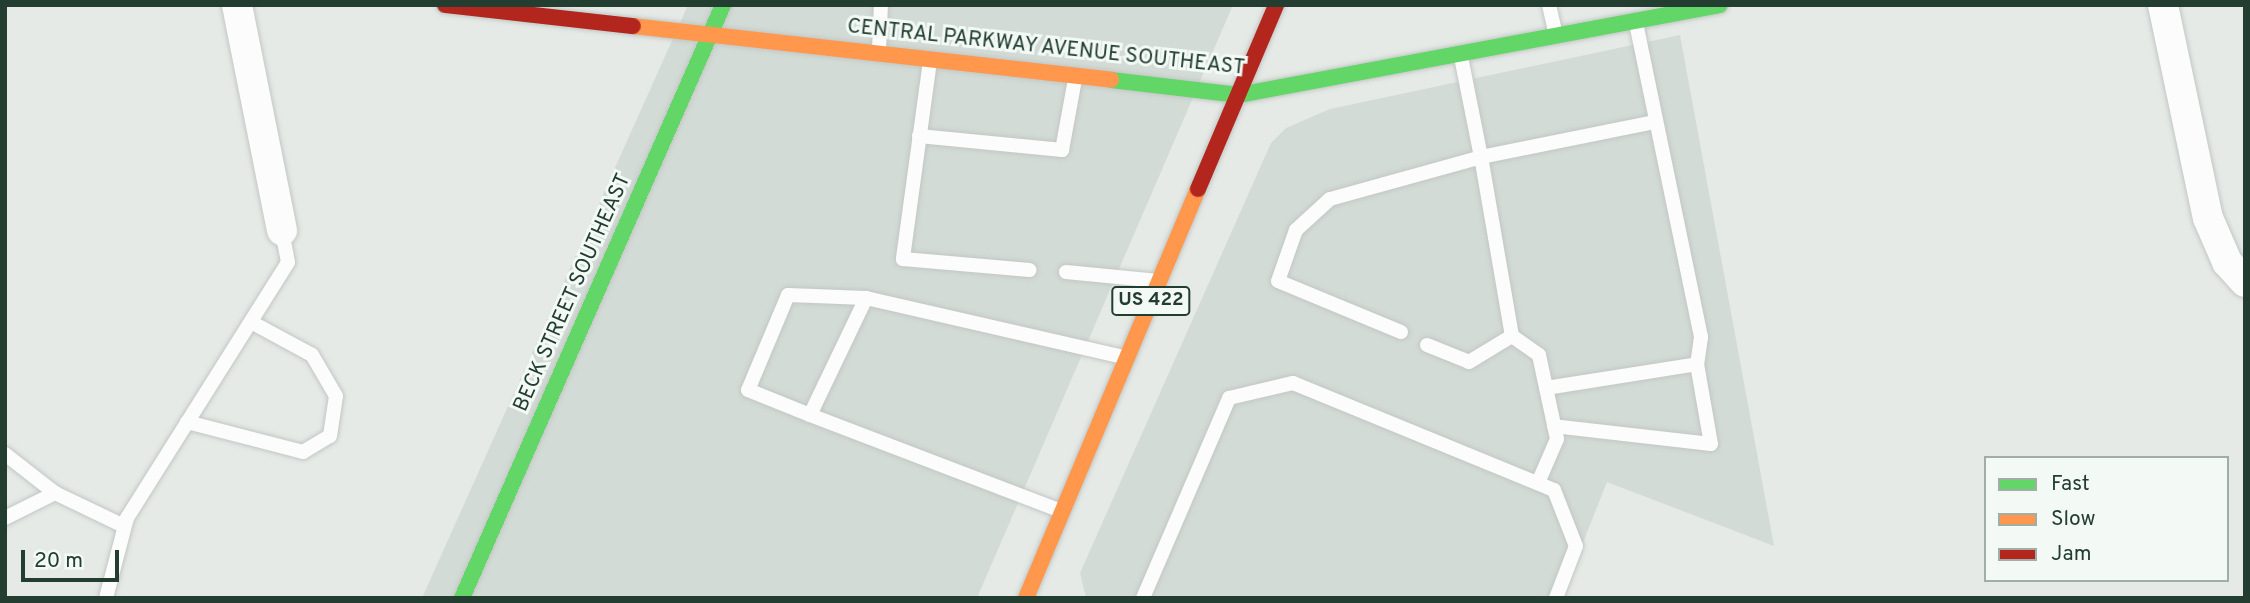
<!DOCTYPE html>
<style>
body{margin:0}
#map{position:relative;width:2250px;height:603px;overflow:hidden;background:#e5eae7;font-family:Overpass,sans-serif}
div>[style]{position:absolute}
.built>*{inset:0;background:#d3dbd6}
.roads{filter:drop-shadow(0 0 2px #c2c7c4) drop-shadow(0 0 2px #c2c7c4)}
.lane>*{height:14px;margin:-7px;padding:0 7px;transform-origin:7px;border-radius:7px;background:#fbfcfb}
.street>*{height:30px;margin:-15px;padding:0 15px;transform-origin:15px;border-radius:15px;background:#fbfcfb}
.fast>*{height:16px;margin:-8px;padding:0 8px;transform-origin:8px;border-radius:8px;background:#63d668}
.slow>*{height:16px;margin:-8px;padding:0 8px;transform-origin:8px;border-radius:8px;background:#ff974d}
.jam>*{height:16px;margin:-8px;padding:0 8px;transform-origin:8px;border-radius:8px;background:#b3261e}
span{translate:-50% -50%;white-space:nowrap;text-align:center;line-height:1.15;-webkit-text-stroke:6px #f3f9f5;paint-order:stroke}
.shield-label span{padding:2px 5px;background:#f3f9f5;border:2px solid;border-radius:5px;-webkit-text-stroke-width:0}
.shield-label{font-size:19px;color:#233d31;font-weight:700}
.street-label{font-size:21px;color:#233d31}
.frame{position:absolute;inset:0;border:7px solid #233d31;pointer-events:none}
.legend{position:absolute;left:1984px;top:456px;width:245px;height:126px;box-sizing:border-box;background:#f3f9f5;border:2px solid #a0aea7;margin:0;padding:9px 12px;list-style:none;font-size:21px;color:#233d31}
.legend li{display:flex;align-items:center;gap:14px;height:35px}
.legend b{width:35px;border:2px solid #a0aea7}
.scale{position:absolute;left:21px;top:550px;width:98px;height:32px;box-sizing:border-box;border:4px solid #233d31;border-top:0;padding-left:9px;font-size:21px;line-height:24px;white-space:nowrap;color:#233d31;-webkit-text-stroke:5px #f3f9f5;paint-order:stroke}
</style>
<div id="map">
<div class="built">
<i style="clip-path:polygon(688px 5px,1233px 5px,977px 598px,422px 598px)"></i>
<i style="clip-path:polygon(1680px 35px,1774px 546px,1607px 482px,1561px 598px,1086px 598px,1080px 573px,1271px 143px,1286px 128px,1330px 109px)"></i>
</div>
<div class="roads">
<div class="lane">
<i style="left:1549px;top:5px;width:31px;rotate:77deg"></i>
<i style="left:1636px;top:23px;width:321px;rotate:78.3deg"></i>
<i style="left:1701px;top:337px;width:27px;rotate:98deg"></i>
<i style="left:879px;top:50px;width:45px;rotate:-87.5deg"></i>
<i style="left:930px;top:61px;width:200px;rotate:97.8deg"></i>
<i style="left:903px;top:259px;width:127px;rotate:5deg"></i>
<i style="left:919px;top:136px;width:144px;rotate:5.6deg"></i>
<i style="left:1062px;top:150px;width:72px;rotate:-79.6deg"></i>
<i style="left:1066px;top:272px;width:93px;rotate:5.5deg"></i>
<i style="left:866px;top:298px;width:268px;rotate:12.9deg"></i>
<i style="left:1401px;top:332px;width:133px;rotate:-157.5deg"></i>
<i style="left:1278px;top:281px;width:54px;rotate:-70.6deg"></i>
<i style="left:1296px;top:230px;width:46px;rotate:-42.4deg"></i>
<i style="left:1330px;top:199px;width:157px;rotate:-15.5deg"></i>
<i style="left:1481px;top:157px;width:102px;rotate:-101.3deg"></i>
<i style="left:1512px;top:336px;width:33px;rotate:35deg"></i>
<i style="left:1539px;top:355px;width:86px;rotate:77.9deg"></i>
<i style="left:1557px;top:439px;width:48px;rotate:113.4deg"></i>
<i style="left:1427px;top:345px;width:45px;rotate:22deg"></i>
<i style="left:1469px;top:362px;width:50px;rotate:-31.2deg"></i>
<i style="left:1512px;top:336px;width:182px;rotate:-99.8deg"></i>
<i style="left:1481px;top:157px;width:177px;rotate:-11.4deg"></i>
<i style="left:1546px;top:388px;width:153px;rotate:-9deg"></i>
<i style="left:1697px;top:364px;width:81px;rotate:80.1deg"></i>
<i style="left:1711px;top:444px;width:158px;rotate:-173.5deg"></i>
<i style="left:810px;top:415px;width:130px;rotate:-64.4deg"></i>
<i style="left:866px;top:298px;width:78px;rotate:-177.8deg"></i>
<i style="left:788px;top:295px;width:103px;rotate:112.8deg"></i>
<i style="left:748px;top:390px;width:67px;rotate:22deg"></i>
<i style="left:810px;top:415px;width:269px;rotate:20.9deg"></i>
<i style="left:187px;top:422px;width:120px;rotate:14.5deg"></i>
<i style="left:303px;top:452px;width:31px;rotate:-31deg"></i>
<i style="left:330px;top:436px;width:40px;rotate:-81.5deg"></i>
<i style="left:336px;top:396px;width:48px;rotate:-120.3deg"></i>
<i style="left:312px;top:355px;width:69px;rotate:-151.6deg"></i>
<i style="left:5px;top:454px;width:63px;rotate:38deg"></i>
<i style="left:55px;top:493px;width:76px;rotate:25.6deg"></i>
<i style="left:5px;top:518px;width:56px;rotate:-26.6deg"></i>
<i style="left:106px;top:598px;width:83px;rotate:-75.3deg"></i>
<i style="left:127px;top:518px;width:302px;rotate:-57.8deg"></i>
<i style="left:288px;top:262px;width:32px;rotate:-101deg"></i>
<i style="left:1143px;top:598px;width:218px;rotate:-66.7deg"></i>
<i style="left:1229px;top:398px;width:66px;rotate:-13.2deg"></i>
<i style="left:1293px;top:383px;width:282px;rotate:22.3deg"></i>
<i style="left:1554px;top:490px;width:60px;rotate:68.6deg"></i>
<i style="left:1576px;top:546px;width:56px;rotate:111deg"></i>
</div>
<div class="street">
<i style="left:237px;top:5px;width:230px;rotate:78.7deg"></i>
<i style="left:2163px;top:5px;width:218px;rotate:78.1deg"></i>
<i style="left:2208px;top:218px;width:48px;rotate:66.6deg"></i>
<i style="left:2227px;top:262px;width:27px;rotate:48deg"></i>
</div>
<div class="fast">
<i style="left:1111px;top:80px;width:129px;rotate:6.7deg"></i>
<i style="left:1239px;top:95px;width:489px;rotate:-10.6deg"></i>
<i style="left:462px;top:598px;width:648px;rotate:-66.24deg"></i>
</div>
<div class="slow">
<i style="left:633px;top:26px;width:481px;rotate:6.4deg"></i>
<i style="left:1026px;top:598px;width:444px;rotate:-67.2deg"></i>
</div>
<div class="jam">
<i style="left:445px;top:5px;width:189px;rotate:6.4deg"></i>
<i style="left:1198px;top:189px;width:200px;rotate:-67deg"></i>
</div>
</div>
<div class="shield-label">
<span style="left:1151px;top:301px">US 422</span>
</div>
<div class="street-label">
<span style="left:1046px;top:48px;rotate:6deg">CENTRAL PARKWAY AVENUE SOUTHEAST</span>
<span style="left:573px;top:293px;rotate:-66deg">BECK STREET SOUTHEAST</span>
</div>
<div class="frame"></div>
<ul class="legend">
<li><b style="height:9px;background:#63d668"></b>Fast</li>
<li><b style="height:9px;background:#ff974d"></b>Slow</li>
<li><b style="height:9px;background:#b3261e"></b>Jam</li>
</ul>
<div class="scale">20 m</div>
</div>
